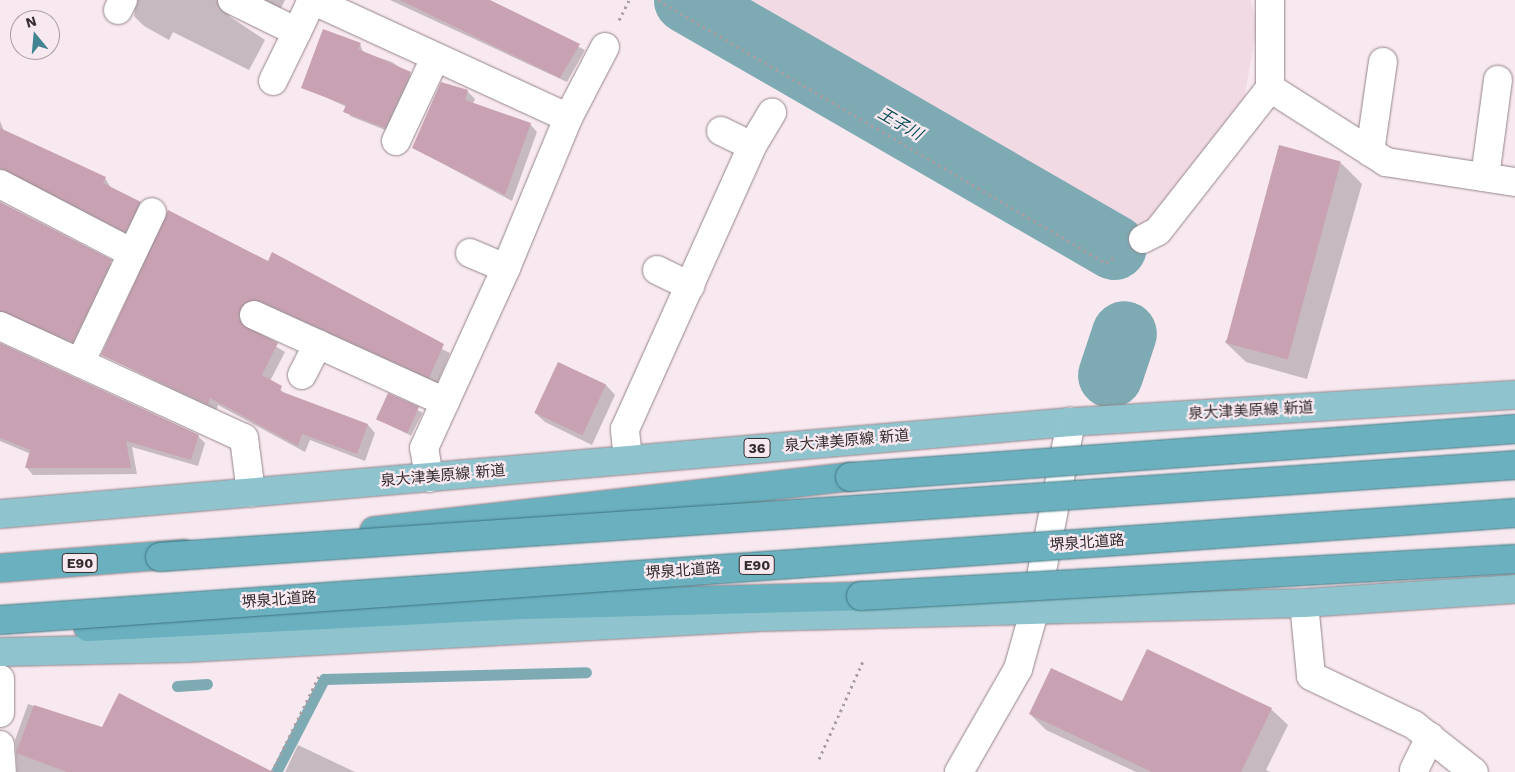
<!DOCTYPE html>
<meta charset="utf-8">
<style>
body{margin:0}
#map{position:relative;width:1515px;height:772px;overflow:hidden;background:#f8e8ef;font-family:"Work Sans","Noto Sans JP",sans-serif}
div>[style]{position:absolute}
.built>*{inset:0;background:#f2dae5}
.shadow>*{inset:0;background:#0003;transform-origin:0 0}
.stream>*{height:11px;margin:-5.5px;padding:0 5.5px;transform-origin:5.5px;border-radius:5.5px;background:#7daab3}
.river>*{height:65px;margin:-32.5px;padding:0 32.5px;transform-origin:32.5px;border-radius:32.5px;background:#7daab3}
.building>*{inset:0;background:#c8a2b3;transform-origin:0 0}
.path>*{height:3px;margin-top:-1.5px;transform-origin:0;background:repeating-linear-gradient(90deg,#aa9ea3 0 2.5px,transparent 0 6.5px)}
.roads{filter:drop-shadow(0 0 1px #93858b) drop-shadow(0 0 1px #93858b)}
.minor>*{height:28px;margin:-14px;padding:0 14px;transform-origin:14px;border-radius:14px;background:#fff}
.primary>*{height:28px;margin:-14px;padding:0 14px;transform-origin:14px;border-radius:14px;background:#8fc4ce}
.trunk>*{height:28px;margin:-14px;padding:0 14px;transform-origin:14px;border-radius:14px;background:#6ab0be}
.bridges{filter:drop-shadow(0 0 1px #3e7681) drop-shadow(0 0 1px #3e7681)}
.trunk-bridge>*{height:28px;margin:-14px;padding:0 14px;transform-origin:14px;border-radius:14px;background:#6ab0be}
span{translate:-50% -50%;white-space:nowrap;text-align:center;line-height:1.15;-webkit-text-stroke:4.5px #f8e8ef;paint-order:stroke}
.shield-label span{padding:1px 4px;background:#f8e8ef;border:1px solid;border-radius:4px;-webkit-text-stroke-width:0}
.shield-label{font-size:14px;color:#332d30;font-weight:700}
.street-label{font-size:15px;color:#332d30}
.water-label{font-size:16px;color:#004752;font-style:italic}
.north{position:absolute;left:10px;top:10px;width:50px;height:50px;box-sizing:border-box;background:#f8e8ef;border:1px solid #a99da3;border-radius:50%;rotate:343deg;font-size:14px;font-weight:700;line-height:20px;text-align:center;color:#332d30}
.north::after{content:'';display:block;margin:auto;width:18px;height:22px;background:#3f8490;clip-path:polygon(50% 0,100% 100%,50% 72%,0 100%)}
</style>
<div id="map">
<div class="built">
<i style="clip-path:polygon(717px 0,1251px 0,1257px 25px,1244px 100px,1149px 231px)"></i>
</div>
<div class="shadow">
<i style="clip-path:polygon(136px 0,233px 0,228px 3px,229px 16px,265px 40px,249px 70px,173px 32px,169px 40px,144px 26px,134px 16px)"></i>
<i style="clip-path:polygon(256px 0,285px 0,280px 10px)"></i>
<i style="clip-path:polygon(390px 0,486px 0,585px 50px,567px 82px)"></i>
<i style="clip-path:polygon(360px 44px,363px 52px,392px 62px,415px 78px,390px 132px,350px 116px,347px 107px,303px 87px)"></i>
<i style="clip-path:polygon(467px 91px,475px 99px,473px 104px,530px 124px,537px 132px,512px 201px,414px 148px)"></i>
<i style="clip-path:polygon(0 121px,4px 131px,105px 178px,111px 188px,140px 203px,147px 210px,132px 238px,0 178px)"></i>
<i style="clip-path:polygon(1341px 163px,1362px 184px,1307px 379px,1246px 362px,1225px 342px)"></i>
<i style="clip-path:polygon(0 203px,118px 268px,80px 348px,0 319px)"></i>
<i style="clip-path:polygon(268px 263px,450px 353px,437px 384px,269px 308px,248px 329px,285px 352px,270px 381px,288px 396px,368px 425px,375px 433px,365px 461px,310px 440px,305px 452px,218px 405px,216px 411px,103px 355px)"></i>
<i style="clip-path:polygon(0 345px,198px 436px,205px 443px,198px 466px,132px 447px,137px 474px,33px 475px,27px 468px,31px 454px,0 441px)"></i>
<i style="clip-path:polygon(559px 363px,606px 385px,615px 395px,592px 445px,545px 422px,535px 413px)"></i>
<i style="left:388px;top:395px;width:39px;height:26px;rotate:27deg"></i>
<i style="clip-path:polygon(1123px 703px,1271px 709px,1288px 725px,1266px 770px,1270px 772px,1136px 772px,1046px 730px,1030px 714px)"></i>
<i style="clip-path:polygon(28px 704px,103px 729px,263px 772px,17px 772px,15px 740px)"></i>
<i style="clip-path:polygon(298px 745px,355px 772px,285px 772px)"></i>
</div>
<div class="stream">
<i style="left:177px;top:686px;width:30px;rotate:-4deg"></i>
<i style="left:276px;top:772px;width:105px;rotate:-62.7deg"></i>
<i style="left:324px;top:679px;width:262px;rotate:-1.5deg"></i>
</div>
<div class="river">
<i style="left:686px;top:0;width:494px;rotate:30deg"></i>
<i style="left:1110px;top:375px;width:44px;rotate:-71.6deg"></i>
</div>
<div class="building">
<i style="clip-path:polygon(400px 0,490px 0,580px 44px,560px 78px)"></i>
<i style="clip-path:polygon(323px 29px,361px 43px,358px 49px,411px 72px,385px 128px,343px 112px,346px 105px,301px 88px)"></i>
<i style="clip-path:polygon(441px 82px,468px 90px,465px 100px,531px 123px,505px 195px,412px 148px)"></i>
<i style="clip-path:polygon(0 128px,106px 177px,103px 183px,141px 202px,125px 232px,0 168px)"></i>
<i style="left:1279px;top:145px;width:64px;height:205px;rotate:15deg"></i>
<i style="clip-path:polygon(0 202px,112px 260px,73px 342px,0 311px)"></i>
<i style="clip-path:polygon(168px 210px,268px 261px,272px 252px,444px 344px,429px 378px,260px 301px,245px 303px,238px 316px,242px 324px,278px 343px,262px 375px,282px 386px,280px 391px,368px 424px,357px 454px,302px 434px,298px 446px,210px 398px,208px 404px,101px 355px)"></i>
<i style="clip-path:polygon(0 343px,199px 435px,191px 460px,126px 441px,131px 468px,25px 468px,30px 450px,0 438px)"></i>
<i style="left:558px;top:362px;width:53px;height:56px;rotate:25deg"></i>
<i style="left:388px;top:393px;width:34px;height:29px;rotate:24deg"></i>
<i style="clip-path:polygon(1147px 649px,1272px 708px,1241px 772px,1152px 772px,1029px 714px,1051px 668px,1122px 701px)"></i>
<i style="clip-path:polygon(119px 693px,273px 772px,67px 772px,16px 753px,34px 705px,102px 727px)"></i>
</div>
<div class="path">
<i style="left:658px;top:0;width:519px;rotate:30.42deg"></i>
<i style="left:1106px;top:263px;width:12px;rotate:-35deg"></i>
<i style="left:619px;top:20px;width:22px;rotate:-63deg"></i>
<i style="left:819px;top:759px;width:107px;rotate:-65.8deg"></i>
<i style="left:272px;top:772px;width:109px;rotate:-63.9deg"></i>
</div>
<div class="roads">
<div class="minor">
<i style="left:232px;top:0;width:72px;rotate:26.2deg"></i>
<i style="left:297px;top:32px;width:35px;rotate:-65deg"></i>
<i style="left:312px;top:0;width:282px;rotate:24.7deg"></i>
<i style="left:1270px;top:0;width:88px;rotate:90deg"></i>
<i style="left:118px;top:10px;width:11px;rotate:-63deg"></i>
<i style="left:273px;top:81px;width:55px;rotate:-63.9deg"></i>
<i style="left:721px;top:131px;width:34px;rotate:26deg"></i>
<i style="left:396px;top:141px;width:92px;rotate:-64.8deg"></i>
<i style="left:1370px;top:152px;width:91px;rotate:-81.8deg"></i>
<i style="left:1485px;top:177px;width:98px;rotate:-82.4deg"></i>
<i style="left:0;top:184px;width:149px;rotate:27.6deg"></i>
<i style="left:1143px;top:239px;width:17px;rotate:-28deg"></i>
<i style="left:1158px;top:231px;width:182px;rotate:-51.9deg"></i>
<i style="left:1270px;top:88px;width:138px;rotate:32.5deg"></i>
<i style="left:1386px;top:162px;width:131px;rotate:8.8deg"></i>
<i style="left:470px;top:253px;width:39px;rotate:23deg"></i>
<i style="left:657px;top:270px;width:37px;rotate:26deg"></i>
<i style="left:254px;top:315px;width:210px;rotate:24.5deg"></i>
<i style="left:0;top:326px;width:268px;rotate:24.7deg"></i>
<i style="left:244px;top:438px;width:55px;rotate:82.7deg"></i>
<i style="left:80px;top:363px;width:167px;rotate:-64.5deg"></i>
<i style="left:302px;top:375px;width:35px;rotate:-63deg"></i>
<i style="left:628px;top:459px;width:30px;rotate:-96deg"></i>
<i style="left:625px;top:429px;width:310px;rotate:-65.8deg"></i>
<i style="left:752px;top:146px;width:39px;rotate:-59deg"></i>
<i style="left:429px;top:478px;width:30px;rotate:-99deg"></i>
<i style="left:424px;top:448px;width:198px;rotate:-65.5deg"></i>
<i style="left:506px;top:268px;width:162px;rotate:-67.5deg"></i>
<i style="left:568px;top:118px;width:80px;rotate:-62.5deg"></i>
<i style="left:1304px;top:603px;width:73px;rotate:84.5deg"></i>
<i style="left:1311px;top:676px;width:114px;rotate:25.4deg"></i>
<i style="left:1414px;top:725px;width:76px;rotate:38.1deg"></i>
<i style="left:0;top:679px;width:34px;rotate:90deg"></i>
<i style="left:0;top:745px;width:27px;rotate:86deg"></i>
<i style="left:1414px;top:770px;width:37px;rotate:-64deg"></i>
<i style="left:959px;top:772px;width:119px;rotate:-60.2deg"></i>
<i style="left:1018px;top:669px;width:59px;rotate:-74.3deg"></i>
<i style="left:1034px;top:612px;width:194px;rotate:-79deg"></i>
</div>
<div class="primary">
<i style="left:0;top:514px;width:1075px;rotate:-4.91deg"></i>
<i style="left:1071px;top:422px;width:445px;rotate:-3.5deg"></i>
<i style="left:0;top:652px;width:186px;rotate:-1.2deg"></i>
<i style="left:186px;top:648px;width:575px;rotate:-3.09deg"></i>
<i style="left:760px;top:617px;width:544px;rotate:-1.47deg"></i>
<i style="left:1304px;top:603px;width:211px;rotate:-3.8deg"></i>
</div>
<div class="trunk">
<i style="left:374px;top:531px;width:479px;rotate:-6.5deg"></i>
<i style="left:0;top:568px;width:184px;rotate:-4.4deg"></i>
<i style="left:88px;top:627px;width:438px;rotate:-2.9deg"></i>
<i style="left:525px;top:605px;width:336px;rotate:-1.5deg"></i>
</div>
</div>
<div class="bridges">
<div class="trunk-bridge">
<i style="left:850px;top:477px;width:667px;rotate:-4.13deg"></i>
<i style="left:160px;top:557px;width:1358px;rotate:-3.88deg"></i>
<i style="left:861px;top:596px;width:655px;rotate:-3.24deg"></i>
<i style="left:0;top:620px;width:1519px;rotate:-4.04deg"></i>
</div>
</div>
<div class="shield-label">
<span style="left:757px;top:448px">36</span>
<span style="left:80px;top:563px">E90</span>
<span style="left:757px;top:565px">E90</span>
</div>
<div class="street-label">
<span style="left:1251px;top:411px;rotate:-3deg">泉大津美原線 新道</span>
<span style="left:847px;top:441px;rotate:-5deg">泉大津美原線 新道</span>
<span style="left:443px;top:476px;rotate:-5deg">泉大津美原線 新道</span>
<span style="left:1087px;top:543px;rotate:-4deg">堺泉北道路</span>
<span style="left:683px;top:571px;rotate:-4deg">堺泉北道路</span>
<span style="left:279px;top:600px;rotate:-4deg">堺泉北道路</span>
</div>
<div class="water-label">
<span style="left:900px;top:124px;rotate:30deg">王子川</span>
</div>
<div class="north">N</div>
</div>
